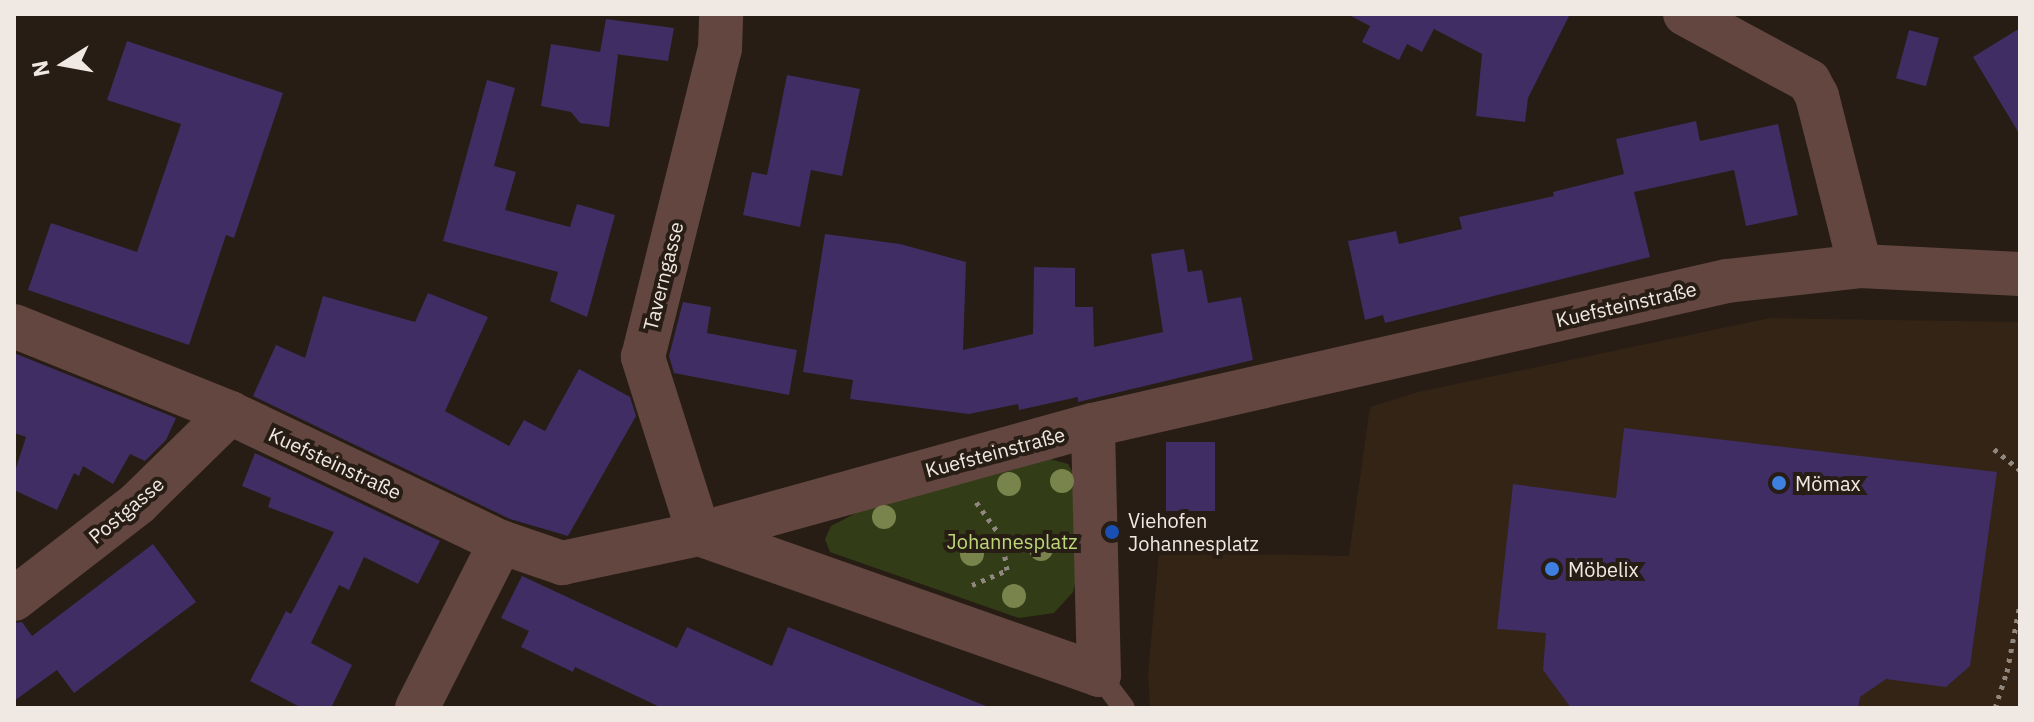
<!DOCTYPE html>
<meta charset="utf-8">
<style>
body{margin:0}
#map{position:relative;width:2034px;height:722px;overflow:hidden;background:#271d14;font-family:"IBM Plex Sans",sans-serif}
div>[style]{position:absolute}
.built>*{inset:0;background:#332416}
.green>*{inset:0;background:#323d17}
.building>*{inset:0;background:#3f2d63;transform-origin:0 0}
.path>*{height:5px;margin-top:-2.5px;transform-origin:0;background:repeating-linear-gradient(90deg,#90877f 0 4px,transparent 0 10px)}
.lane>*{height:22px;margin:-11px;padding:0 11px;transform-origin:11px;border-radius:11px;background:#62463f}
.street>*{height:44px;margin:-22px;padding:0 22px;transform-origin:22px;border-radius:22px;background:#62463f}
.trees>*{width:24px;height:24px;margin:-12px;border-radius:50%;background:#79834c}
.dots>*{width:22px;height:22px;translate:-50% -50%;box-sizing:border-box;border:4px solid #271d14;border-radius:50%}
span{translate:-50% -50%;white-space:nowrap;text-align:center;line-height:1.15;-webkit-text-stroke:8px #271d14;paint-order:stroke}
.street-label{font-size:20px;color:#f0e8e2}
.poi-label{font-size:20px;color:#f0e8e2}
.left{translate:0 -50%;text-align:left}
.park-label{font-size:20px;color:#bcd77a}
.frame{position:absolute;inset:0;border:16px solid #f0e8e2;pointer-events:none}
.north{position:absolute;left:24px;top:24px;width:80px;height:80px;-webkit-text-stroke:6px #271d14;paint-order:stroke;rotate:259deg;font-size:22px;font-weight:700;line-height:32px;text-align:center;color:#f0e8e2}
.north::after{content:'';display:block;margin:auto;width:28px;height:36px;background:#f0e8e2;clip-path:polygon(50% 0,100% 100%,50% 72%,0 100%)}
</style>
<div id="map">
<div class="built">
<i style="clip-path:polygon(1770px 318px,2020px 322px,2020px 708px,1150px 708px,1148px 675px,1159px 552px,1349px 556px,1370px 407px,1418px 392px)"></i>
</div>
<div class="green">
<i style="clip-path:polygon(1050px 459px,1068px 464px,1083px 489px,1080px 562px,1073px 592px,1054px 613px,1019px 618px,830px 552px,825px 539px,831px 526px,860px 511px)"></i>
</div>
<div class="building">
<i style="clip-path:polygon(1347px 14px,1570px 14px,1528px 98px,1525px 122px,1476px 116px,1482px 54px,1434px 29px,1422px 52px,1407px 44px,1399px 60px,1362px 42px,1370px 26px)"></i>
<i style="clip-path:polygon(606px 19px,674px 28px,668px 61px,615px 54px,618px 55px,609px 127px,580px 123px,571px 112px,541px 106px,551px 44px,600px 52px)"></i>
<i style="clip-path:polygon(2020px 28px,2020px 135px,1973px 57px)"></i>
<i style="left:1909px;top:30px;width:31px;height:50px;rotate:15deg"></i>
<i style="clip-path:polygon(127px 41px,283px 93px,234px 238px,226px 235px,189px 345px,28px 290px,51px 223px,137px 252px,181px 124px,107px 100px)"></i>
<i style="clip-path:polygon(787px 75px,860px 89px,842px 176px,811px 170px,800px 227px,743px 215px,752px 172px,767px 175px)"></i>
<i style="clip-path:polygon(487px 80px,515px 88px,494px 166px,516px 172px,505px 210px,570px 227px,577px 204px,615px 215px,587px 317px,550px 301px,558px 272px,443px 241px)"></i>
<i style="clip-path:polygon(1696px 121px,1700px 141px,1778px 124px,1798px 215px,1746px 226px,1734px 170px,1634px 192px,1650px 257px,1385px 323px,1383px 315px,1365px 320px,1348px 241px,1396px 231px,1399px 244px,1462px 229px,1459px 217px,1554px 196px,1553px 192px,1624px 174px,1616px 139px)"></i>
<i style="clip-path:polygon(825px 234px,900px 244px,966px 262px,963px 350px,1033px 334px,1034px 267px,1075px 268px,1075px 307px,1093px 307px,1094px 347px,1163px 332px,1151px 254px,1184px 249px,1188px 272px,1202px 270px,1208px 303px,1241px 297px,1253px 360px,1078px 402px,1078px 397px,1019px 410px,1018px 404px,969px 414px,850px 399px,853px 380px,803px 372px)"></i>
<i style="clip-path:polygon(428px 293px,488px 317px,445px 411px,509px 446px,524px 420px,545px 431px,579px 369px,630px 397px,636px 416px,568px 536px,510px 519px,253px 396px,276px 345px,305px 358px,323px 296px,415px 322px)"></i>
<i style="clip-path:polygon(683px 302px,711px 307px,707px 333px,797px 350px,789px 395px,674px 373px,669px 356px)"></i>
<i style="clip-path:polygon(14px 353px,176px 418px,166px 440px,145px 461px,130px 454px,113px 484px,83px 466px,79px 476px,74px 473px,57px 510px,14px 490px,14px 474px,26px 437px,14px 433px)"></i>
<i style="clip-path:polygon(1624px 428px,1997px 472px,1970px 666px,1946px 687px,1886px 679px,1860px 697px,1858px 708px,1571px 708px,1543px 670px,1546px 633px,1497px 629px,1513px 484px,1616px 498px)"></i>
<i style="left:1166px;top:442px;width:49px;height:69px"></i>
<i style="clip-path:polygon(255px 453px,440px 541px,418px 584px,364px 557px,349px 590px,339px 585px,311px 643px,352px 665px,331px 708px,302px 708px,250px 681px,286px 611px,291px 614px,334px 532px,268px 507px,271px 498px,242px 486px)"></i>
<i style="clip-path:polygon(153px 544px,196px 602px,74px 693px,57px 670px,14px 701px,14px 623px,22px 622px,32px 636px)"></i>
<i style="clip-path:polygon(522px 576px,677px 648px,687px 627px,772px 666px,788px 627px,991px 708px,662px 708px,575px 667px,573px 672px,521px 647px,529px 631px,501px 618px)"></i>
</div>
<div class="path">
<i style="left:1994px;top:449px;width:33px;rotate:39deg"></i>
<i style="left:972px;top:585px;width:38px;rotate:-23deg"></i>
<i style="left:1007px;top:570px;width:32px;rotate:-99deg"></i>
<i style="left:1002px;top:538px;width:48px;rotate:-125.7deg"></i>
<i style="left:1995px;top:708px;width:38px;rotate:-72deg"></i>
<i style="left:2007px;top:672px;width:69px;rotate:-79.2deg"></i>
</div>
<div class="lane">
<i style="left:1099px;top:675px;width:41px;rotate:52.9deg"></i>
</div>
<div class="street">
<i style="left:1685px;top:14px;width:141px;rotate:28.4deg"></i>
<i style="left:1809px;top:81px;width:17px;rotate:62deg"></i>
<i style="left:1817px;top:96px;width:175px;rotate:75.8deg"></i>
<i style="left:14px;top:326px;width:233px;rotate:21.9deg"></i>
<i style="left:230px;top:413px;width:300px;rotate:25.5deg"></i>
<i style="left:501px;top:542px;width:65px;rotate:19deg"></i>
<i style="left:562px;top:563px;width:140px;rotate:-12deg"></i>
<i style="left:699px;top:534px;width:409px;rotate:-15.5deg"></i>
<i style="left:1093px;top:425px;width:650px;rotate:-12.8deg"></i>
<i style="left:1727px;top:281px;width:134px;rotate:-6.4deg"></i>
<i style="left:1860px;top:266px;width:160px;rotate:2.9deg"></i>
<i style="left:699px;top:534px;width:424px;rotate:19.4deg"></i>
<i style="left:1099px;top:675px;width:250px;rotate:-91.4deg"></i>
<i style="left:699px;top:534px;width:186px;rotate:-107.6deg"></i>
<i style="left:643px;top:357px;width:317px;rotate:-76deg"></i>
<i style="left:720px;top:49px;width:35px;rotate:-88deg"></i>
<i style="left:14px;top:599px;width:157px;rotate:-37.7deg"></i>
<i style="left:138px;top:503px;width:129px;rotate:-44.4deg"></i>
<i style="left:417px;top:708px;width:186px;rotate:-63.2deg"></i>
</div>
<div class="trees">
<i style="left:1062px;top:481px"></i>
<i style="left:1009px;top:484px"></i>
<i style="left:884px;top:517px"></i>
<i style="left:1041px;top:549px"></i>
<i style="left:972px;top:554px"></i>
<i style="left:1014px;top:596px"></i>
</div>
<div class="dots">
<i style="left:1779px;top:483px;background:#3f7fe0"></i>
<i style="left:1112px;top:532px;background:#1a4fb4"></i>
<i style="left:1552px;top:569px;background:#3f7fe0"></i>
</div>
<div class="street-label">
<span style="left:663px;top:276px;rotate:-76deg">Taverngasse</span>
<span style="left:1626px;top:304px;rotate:-13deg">Kuefsteinstraße</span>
<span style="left:995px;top:452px;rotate:-15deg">Kuefsteinstraße</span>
<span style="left:335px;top:463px;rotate:25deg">Kuefsteinstraße</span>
<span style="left:126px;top:510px;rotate:-40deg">Postgasse</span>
</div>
<div class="poi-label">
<span class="left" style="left:1795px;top:483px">Mömax</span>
<span class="left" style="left:1128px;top:532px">Viehofen<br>Johannesplatz</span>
<span class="left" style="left:1568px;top:569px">Möbelix</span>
</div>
<div class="park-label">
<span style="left:1012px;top:541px">Johannesplatz</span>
</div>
<div class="frame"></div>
<div class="north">N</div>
</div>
